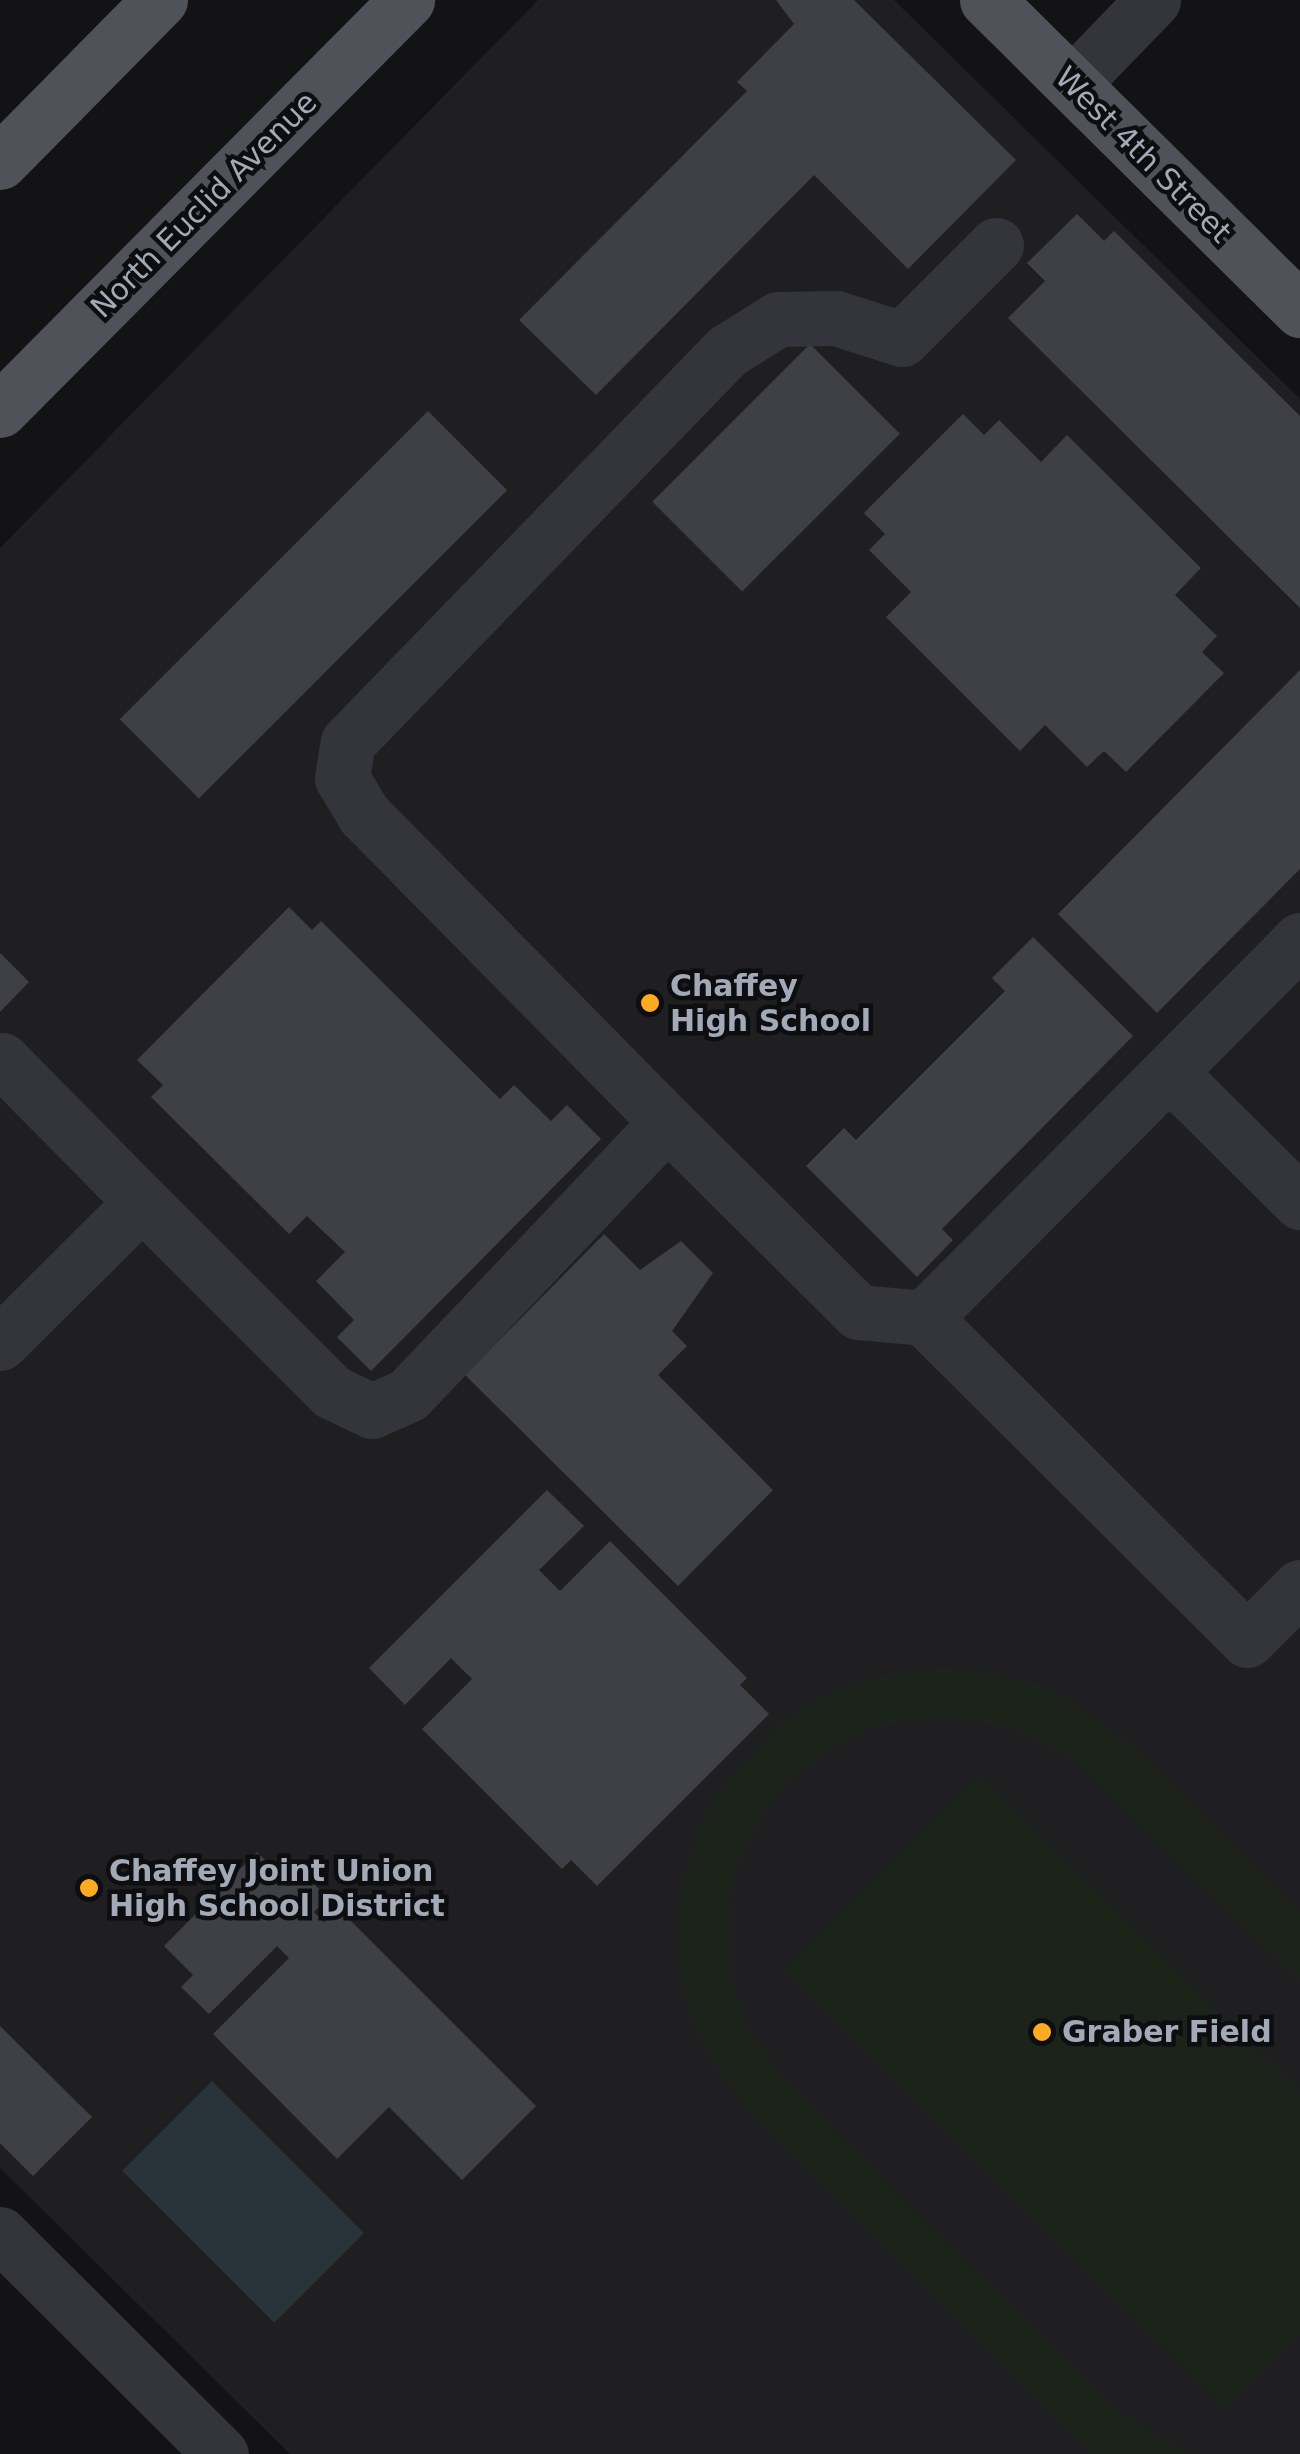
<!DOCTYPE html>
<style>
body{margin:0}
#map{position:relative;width:1300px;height:2454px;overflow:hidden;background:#131315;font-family:"DejaVu Sans",sans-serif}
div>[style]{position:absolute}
.built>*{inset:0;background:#1f1f22}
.green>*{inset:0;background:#1b231b}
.water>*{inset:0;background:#28333a;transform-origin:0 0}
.building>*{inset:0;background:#3f4045;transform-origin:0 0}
.minor>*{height:55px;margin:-27.5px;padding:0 27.5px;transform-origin:27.5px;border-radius:27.5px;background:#34353a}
.major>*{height:55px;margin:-27.5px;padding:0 27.5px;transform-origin:27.5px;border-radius:27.5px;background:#4f5259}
.dots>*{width:28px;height:28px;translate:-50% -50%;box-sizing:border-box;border:5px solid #0e0e10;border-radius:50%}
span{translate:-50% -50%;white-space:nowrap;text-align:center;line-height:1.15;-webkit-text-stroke:9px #0e0e10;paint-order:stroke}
.street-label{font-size:30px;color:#a3aab7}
.poi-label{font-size:30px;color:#a3aab7;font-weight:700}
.left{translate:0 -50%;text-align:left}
</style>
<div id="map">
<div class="built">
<i style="clip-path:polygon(538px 0,894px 0,1300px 399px,1300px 2454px,290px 2454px,0 2168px,0 548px)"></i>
</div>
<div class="green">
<i style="clip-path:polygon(944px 1668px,1026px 1681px,1064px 1697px,1132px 1746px,1300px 1913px,1300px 1981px,1072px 1758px,1011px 1727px,944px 1716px,877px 1726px,845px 1740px,789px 1780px,768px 1805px,737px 1866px,729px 1900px,729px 1968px,737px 2000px,750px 2033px,791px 2088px,1108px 2404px,1188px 2454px,1093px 2454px,1074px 2438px,757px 2122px,708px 2054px,691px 2015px,681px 1976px,681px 1892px,706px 1813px,729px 1777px,787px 1718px,822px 1697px,862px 1680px)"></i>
<i style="clip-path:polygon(980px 1774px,1300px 2093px,1300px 2335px,1226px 2409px,784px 1971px)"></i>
</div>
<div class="water">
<i style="left:212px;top:2081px;width:215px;height:127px;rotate:45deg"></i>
</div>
<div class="building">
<i style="clip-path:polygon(776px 0,854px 0,1016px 160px,908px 269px,814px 175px,596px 395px,519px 320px,747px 91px,737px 82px,794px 24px)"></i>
<i style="clip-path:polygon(1077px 214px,1104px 241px,1114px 231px,1300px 416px,1300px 608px,1008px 318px,1045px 281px,1027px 263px)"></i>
<i style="left:810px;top:344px;width:127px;height:223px;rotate:45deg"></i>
<i style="left:428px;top:411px;width:112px;height:436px;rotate:45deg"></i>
<i style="clip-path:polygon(963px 414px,984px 435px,999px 420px,1041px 462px,1067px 435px,1201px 568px,1175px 595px,1217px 636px,1202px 652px,1224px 673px,1126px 772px,1104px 751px,1087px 767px,1045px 725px,1020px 751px,886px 617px,911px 592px,869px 550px,885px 534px,864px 513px)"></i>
<i style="clip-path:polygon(1300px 670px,1300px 869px,1157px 1013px,1058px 914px)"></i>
<i style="clip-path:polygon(289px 907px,312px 930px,321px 921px,500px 1099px,514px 1085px,551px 1121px,567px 1105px,601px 1139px,371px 1371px,337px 1337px,354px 1320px,316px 1281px,345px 1252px,307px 1216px,289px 1234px,151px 1097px,163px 1085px,137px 1060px)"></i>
<i style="clip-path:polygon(1033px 937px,1133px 1036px,942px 1229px,953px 1240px,917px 1277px,806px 1166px,844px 1128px,856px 1140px,1005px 991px,992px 978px)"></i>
<i style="clip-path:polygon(0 953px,29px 982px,0 1012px)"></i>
<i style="clip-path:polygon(604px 1234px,640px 1270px,681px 1241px,713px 1273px,672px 1331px,687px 1346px,658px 1375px,773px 1490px,678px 1586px,465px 1375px)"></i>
<i style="clip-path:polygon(547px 1490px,584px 1526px,539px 1570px,560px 1591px,610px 1541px,747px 1678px,740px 1685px,769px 1714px,597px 1886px,571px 1860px,562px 1869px,422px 1729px,472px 1679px,451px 1658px,405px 1705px,369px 1668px)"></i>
<i style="clip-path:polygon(257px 1852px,287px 1881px,299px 1869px,328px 1898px,314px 1912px,324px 1922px,338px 1908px,536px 2106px,462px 2180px,389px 2107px,337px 2159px,213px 2034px,289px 1958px,277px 1946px,209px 2014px,181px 1987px,193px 1975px,164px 1946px)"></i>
<i style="clip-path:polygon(0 2026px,92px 2117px,33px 2176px,0 2143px)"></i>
</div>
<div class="minor">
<i style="left:1072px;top:84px;width:117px;rotate:-46deg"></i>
<i style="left:1300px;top:940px;width:533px;rotate:134.85deg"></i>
<i style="left:924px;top:1318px;width:456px;rotate:44.9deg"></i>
<i style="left:1247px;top:1640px;width:75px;rotate:-45deg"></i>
<i style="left:2px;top:1060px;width:199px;rotate:45.4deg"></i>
<i style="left:1169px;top:1072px;width:185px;rotate:44.8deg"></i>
<i style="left:667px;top:1122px;width:269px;rotate:44.8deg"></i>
<i style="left:858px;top:1312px;width:66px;rotate:5.2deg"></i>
<i style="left:0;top:1343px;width:200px;rotate:-44.8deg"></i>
<i style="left:142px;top:1202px;width:269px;rotate:45deg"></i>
<i style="left:332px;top:1392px;width:44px;rotate:25.4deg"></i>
<i style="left:372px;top:1411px;width:39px;rotate:-24deg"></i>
<i style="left:408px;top:1395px;width:376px;rotate:-46.5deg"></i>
<i style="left:667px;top:1122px;width:431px;rotate:-134.6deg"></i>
<i style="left:364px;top:815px;width:43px;rotate:-120.7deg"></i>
<i style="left:342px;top:778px;width:36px;rotate:-81deg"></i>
<i style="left:348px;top:742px;width:545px;rotate:-45.89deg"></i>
<i style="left:727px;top:351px;width:60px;rotate:-32.1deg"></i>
<i style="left:778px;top:319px;width:58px;rotate:-1deg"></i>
<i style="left:836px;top:318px;width:69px;rotate:17.7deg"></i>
<i style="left:902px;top:339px;width:133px;rotate:-45deg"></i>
<i style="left:0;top:2234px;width:312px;rotate:44.9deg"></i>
</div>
<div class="major">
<i style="left:987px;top:0;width:441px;rotate:44.7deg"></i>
<i style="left:0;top:162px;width:228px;rotate:-45.4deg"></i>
<i style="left:0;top:410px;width:578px;rotate:-45.21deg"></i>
</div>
<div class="dots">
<i style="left:650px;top:1003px;background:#ffab21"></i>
<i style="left:89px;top:1888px;background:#ffab21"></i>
<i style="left:1042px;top:2032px;background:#ffab21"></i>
</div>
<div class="street-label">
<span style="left:1143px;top:155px;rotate:45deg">West 4th Street</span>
<span style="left:204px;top:205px;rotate:-45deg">North Euclid Avenue</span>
</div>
<div class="poi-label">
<span class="left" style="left:670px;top:1003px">Chaffey<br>High School</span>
<span class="left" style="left:109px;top:1888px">Chaffey Joint Union<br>High School District</span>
<span class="left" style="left:1062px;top:2032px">Graber Field</span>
</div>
</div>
